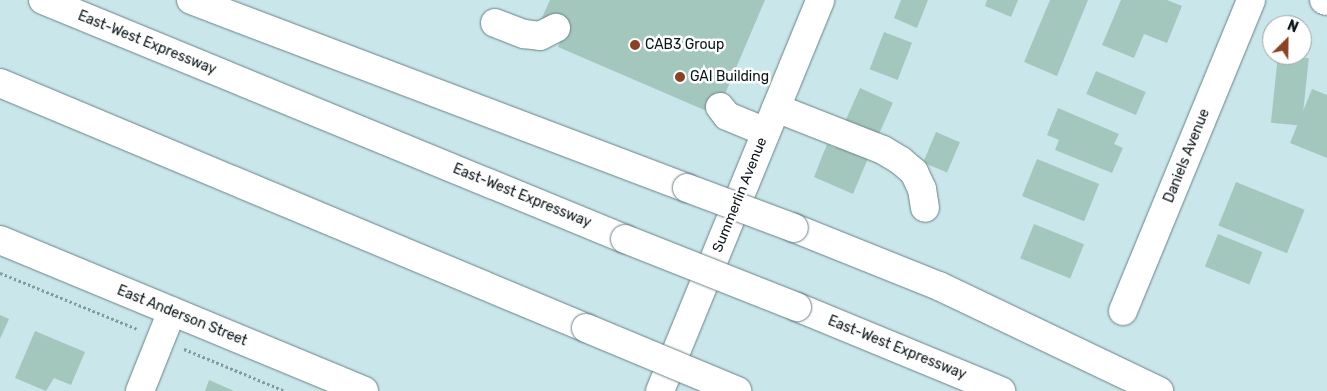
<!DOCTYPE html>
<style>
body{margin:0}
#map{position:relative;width:1327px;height:391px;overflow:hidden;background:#c9e6ea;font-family:Rubik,sans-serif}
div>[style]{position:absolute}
.building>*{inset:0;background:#a4c7bd;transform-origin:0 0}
.path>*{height:3px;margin-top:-1.5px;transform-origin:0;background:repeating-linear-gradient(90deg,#849a9d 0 2.5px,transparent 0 5px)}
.roads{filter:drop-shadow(0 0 1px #698286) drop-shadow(0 0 1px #698286)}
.minor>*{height:28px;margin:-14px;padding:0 14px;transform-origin:14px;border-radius:14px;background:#fff}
.major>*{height:28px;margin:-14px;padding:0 14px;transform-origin:14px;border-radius:14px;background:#fff}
.highway>*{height:28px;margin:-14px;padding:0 14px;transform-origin:14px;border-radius:14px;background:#fff}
.bridges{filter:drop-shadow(0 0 1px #698286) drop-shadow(0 0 1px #698286)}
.highway-bridge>*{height:28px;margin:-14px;padding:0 14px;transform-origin:14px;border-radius:14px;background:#fff}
.dots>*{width:14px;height:14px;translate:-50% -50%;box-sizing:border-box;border:2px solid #fff;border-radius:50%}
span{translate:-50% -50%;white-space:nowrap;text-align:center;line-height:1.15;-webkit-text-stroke:5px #fff;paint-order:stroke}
.street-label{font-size:14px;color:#0c1618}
.poi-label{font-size:14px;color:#0c1618}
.left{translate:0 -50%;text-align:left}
.north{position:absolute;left:1262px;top:15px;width:50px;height:50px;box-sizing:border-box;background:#fff;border:1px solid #9ea2a3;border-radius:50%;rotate:23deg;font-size:14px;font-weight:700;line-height:20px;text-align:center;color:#0c1618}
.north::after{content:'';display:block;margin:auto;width:18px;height:22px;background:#8a4222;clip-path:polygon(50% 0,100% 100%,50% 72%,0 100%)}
</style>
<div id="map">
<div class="building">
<i style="clip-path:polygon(550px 0,765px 0,716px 115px,558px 47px,564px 32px,540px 22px)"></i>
<i style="clip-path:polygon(901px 0,928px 0,917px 28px,894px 18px)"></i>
<i style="clip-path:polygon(987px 0,1018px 0,1011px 17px,985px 6px)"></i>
<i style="clip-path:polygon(1050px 0,1088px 0,1057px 76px,1024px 62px)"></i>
<i style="clip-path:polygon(1121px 0,1167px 0,1182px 6px,1167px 43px,1144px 34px,1134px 58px,1102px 45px)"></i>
<i style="left:884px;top:32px;width:30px;height:40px;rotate:21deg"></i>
<i style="left:1278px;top:55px;width:31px;height:68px;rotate:6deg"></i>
<i style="left:1096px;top:71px;width:54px;height:25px;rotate:23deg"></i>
<i style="left:860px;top:88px;width:36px;height:40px;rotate:24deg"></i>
<i style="clip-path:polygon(1312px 89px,1327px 95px,1327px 158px,1290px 143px)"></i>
<i style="clip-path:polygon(1058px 108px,1119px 134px,1114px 144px,1123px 148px,1112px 173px,1055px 150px,1059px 140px,1047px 135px)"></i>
<i style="left:936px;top:132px;width:26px;height:33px;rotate:23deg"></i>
<i style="clip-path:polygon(840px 138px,871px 151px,853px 194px,814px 177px,827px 144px,835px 148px)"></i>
<i style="left:1037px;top:159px;width:67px;height:40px;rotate:22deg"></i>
<i style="left:1236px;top:182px;width:74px;height:47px;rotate:22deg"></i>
<i style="left:1034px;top:224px;width:54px;height:37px;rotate:22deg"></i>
<i style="left:1218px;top:234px;width:48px;height:35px;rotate:22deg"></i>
<i style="clip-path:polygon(0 315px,9px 319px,0 339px)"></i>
<i style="clip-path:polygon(35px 331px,85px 352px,71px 385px,54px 378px,46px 391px,15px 378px)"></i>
<i style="clip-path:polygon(209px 380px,234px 391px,205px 391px)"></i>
</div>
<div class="path">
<i style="left:0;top:273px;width:148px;rotate:22.2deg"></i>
<i style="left:184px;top:349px;width:109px;rotate:22.6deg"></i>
</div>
<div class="roads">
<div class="minor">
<i style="left:495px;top:23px;width:31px;rotate:21deg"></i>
<i style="left:524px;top:34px;width:16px;rotate:7deg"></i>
<i style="left:540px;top:36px;width:18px;rotate:-27deg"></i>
<i style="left:720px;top:107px;width:11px;rotate:52deg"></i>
<i style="left:727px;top:116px;width:42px;rotate:22.3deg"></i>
<i style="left:776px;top:108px;width:115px;rotate:21.4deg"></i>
<i style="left:883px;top:150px;width:21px;rotate:31deg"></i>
<i style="left:901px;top:161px;width:17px;rotate:40deg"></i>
<i style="left:914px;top:172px;width:19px;rotate:65deg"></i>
<i style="left:922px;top:189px;width:19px;rotate:81deg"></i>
<i style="left:1123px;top:311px;width:336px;rotate:-67.6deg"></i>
<i style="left:140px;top:391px;width:86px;rotate:-68.2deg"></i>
<i style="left:660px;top:391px;width:422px;rotate:-67.7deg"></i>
</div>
<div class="major">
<i style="left:1324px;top:0;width:3px;rotate:18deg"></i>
<i style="left:0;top:240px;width:394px;rotate:22.5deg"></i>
</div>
<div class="highway">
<i style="left:43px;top:0;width:629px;rotate:22.33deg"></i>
<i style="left:191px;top:0;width:530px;rotate:20.76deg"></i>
<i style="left:0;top:83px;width:635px;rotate:22.69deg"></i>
<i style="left:794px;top:228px;width:156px;rotate:21.8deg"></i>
<i style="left:939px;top:286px;width:244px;rotate:25.5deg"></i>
<i style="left:797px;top:307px;width:221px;rotate:22.4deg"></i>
</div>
</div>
<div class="bridges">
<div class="highway-bridge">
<i style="left:687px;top:188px;width:114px;rotate:20.5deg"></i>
<i style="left:625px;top:239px;width:185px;rotate:21.6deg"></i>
<i style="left:586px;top:328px;width:164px;rotate:22.6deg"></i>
</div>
</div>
<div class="dots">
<i style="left:635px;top:45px;background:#8a4222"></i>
<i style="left:680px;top:77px;background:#8a4222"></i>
</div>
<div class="street-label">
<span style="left:147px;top:43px;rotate:22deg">East-West Expressway</span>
<span style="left:1187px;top:156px;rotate:-68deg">Daniels Avenue</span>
<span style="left:740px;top:195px;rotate:-68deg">Summerlin Avenue</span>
<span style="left:522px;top:196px;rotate:22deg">East-West Expressway</span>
<span style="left:182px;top:316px;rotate:22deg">East Anderson Street</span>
<span style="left:897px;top:348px;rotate:22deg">East-West Expressway</span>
</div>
<div class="poi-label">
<span class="left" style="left:645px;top:45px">CAB3 Group</span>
<span class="left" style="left:690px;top:77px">GAI Building</span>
</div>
<div class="north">N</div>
</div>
